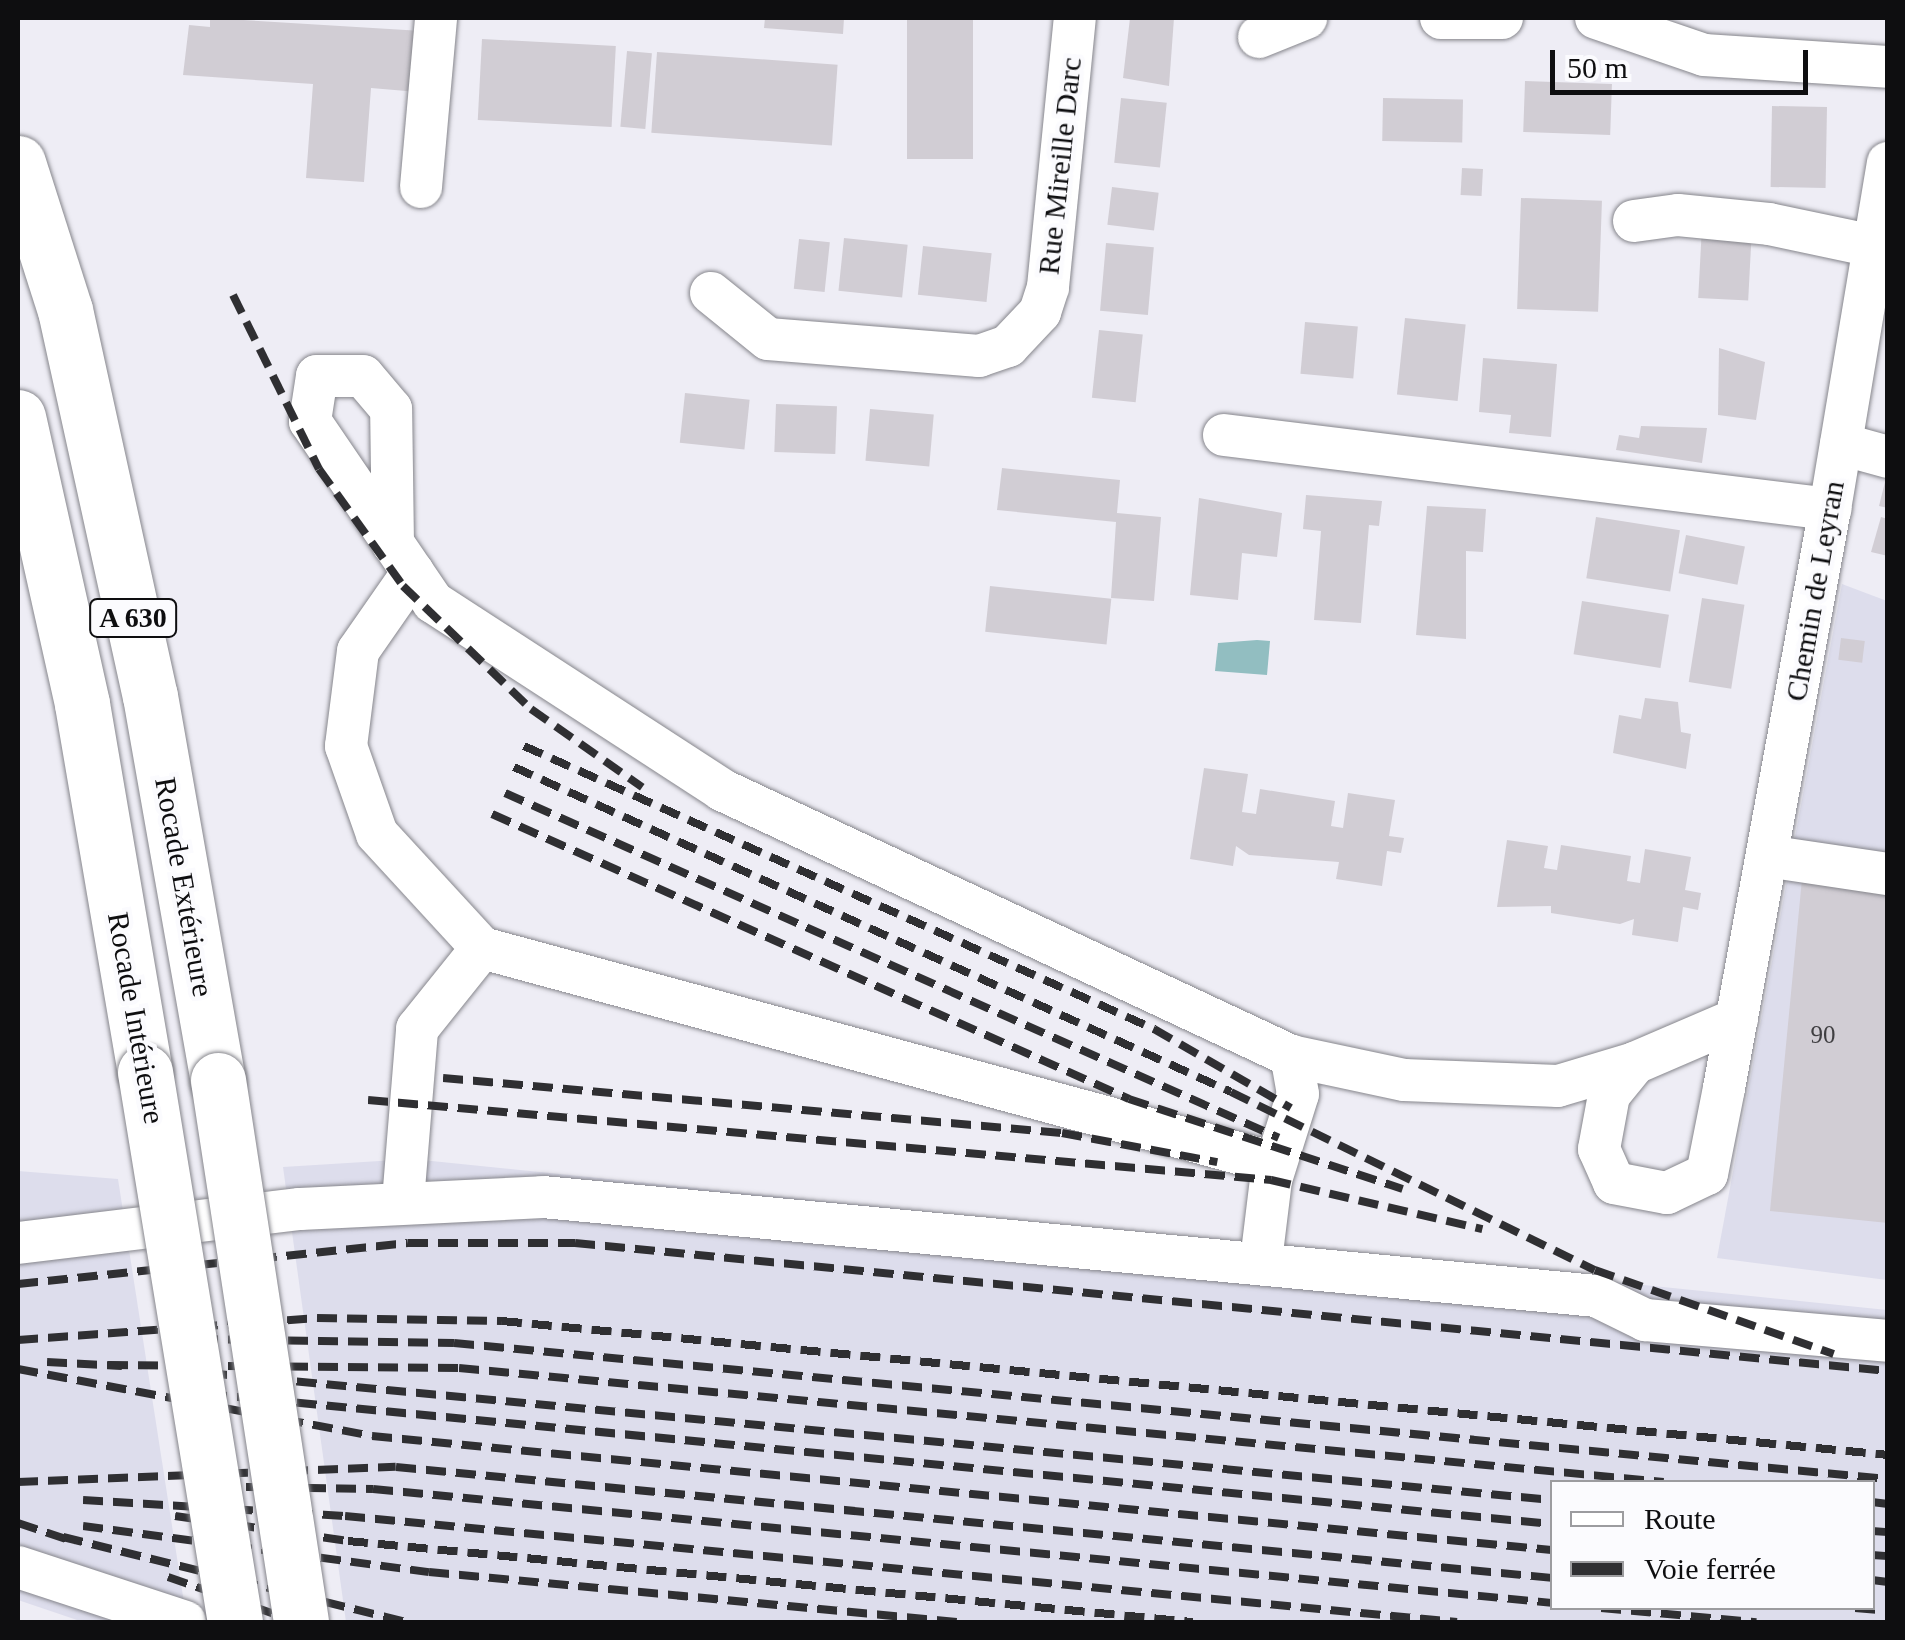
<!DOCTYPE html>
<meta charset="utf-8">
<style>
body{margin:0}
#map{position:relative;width:1905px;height:1640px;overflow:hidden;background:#eeedf5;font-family:"Times New Roman",serif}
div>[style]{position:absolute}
.built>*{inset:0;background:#ddddec}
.water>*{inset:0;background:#92bec1}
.building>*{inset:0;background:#d1cdd4;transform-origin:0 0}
.roads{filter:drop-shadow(0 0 2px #86868c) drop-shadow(0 0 2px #86868c)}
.minor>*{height:42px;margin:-21px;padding:0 21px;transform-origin:21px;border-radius:21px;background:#fff}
.highway>*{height:55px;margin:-27.5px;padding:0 27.5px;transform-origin:27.5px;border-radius:27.5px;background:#fff}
.rail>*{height:8px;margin-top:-4px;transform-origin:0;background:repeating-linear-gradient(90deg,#2f2f32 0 20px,transparent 0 30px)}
.bridges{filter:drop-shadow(0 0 2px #86868c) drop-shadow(0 0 2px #86868c)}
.highway-bridge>*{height:55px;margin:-27.5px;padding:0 27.5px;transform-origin:27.5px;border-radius:27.5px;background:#fff}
span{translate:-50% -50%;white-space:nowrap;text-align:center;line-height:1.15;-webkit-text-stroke:9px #fbfbfe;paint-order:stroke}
.number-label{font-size:25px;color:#3f3e41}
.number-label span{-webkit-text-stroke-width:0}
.shield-label span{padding:2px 8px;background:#fbfbfe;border:2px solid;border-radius:8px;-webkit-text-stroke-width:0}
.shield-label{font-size:28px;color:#0e0e10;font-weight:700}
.street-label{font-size:30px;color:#0e0e10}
.frame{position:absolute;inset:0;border:20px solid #0e0e10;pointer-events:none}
.legend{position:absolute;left:1550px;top:1480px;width:325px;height:130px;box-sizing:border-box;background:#fbfbfe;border:2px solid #9c9c9f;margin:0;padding:12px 18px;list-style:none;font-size:30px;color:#0e0e10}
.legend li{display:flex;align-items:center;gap:20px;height:50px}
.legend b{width:50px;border:2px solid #9c9c9f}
.scale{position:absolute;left:1550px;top:50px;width:258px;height:45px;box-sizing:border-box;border:5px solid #0e0e10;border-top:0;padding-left:12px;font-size:30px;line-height:35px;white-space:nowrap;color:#0e0e10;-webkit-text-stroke:8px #fbfbfe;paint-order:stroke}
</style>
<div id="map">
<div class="built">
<i style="clip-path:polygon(1842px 584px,1887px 601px,1887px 1280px,1717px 1258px)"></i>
<i style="clip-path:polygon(evenodd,412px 1159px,1887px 1310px,1887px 1622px,346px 1622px,283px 1167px,412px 1159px,1552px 1482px,1872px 1482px,1872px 1608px,1552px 1608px,1552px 1482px)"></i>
<i style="clip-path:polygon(18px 1171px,118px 1179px,187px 1622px,83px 1622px,18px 1600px)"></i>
</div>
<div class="water">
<i style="clip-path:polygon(1257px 640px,1270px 641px,1267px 675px,1215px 671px,1218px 643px)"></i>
</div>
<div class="building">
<i style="clip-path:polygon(210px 18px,422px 31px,418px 92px,371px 88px,364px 182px,306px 178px,313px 84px,183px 75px,189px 25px,210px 27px)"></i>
<i style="clip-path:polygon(765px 18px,844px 18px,843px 34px,764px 28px)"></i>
<i style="left:907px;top:18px;width:66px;height:141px"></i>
<i style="clip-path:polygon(1130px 18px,1174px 18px,1169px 86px,1123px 78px)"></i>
<i style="left:482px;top:39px;width:134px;height:81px;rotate:3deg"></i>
<i style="left:627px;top:51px;width:25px;height:76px;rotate:5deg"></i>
<i style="left:657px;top:52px;width:181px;height:81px;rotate:4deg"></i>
<i style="left:1525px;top:81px;width:87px;height:51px;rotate:2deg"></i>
<i style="left:1121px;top:98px;width:46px;height:65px;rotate:6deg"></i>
<i style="left:1383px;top:98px;width:80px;height:43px;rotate:1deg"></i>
<i style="left:1772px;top:106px;width:55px;height:81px;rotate:1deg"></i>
<i style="left:1462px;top:168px;width:21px;height:27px;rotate:3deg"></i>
<i style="left:1112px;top:187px;width:47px;height:38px;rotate:7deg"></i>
<i style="left:1521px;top:198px;width:81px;height:111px;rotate:2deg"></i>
<i style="left:1702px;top:226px;width:50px;height:72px;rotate:3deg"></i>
<i style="left:844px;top:238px;width:64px;height:53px;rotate:6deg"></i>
<i style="left:799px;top:239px;width:31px;height:50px;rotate:6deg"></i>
<i style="left:1106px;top:243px;width:48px;height:68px;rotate:5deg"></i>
<i style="left:923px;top:246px;width:69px;height:49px;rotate:6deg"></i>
<i style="left:1405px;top:318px;width:61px;height:77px;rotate:6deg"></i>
<i style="left:1305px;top:322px;width:53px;height:52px;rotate:5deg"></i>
<i style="left:1099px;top:330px;width:44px;height:68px;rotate:6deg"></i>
<i style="clip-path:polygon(1719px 348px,1765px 362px,1756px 420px,1718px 415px)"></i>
<i style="clip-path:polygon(1483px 358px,1557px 364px,1551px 437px,1509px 433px,1511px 415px,1479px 412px)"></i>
<i style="left:685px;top:393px;width:65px;height:50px;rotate:6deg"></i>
<i style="left:776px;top:404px;width:61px;height:48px;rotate:2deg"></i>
<i style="left:870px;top:409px;width:64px;height:52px;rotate:5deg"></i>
<i style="clip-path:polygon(1641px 426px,1707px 428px,1702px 463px,1616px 450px,1619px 435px,1639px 438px)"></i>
<i style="clip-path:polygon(1002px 468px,1120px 480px,1117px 513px,1161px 517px,1154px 601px,1111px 598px,1116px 522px,997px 510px)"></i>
<i style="clip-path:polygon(1886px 478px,1888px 478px,1888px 508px,1879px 506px)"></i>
<i style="clip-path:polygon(1306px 495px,1382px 501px,1379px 526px,1369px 525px,1361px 623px,1314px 620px,1321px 531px,1303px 529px)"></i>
<i style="clip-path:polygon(1199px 498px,1282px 513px,1277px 557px,1242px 553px,1238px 600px,1190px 595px)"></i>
<i style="clip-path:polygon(1427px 506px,1486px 509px,1483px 552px,1466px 551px,1466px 639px,1416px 635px)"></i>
<i style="left:1596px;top:517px;width:85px;height:62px;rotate:9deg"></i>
<i style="clip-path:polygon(1881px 517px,1888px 519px,1888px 556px,1871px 552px)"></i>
<i style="left:1686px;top:535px;width:60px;height:39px;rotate:11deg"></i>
<i style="left:990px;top:586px;width:122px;height:46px;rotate:6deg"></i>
<i style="left:1702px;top:598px;width:43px;height:85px;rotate:9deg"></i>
<i style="left:1582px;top:601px;width:88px;height:54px;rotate:9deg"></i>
<i style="left:1841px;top:638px;width:24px;height:22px;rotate:7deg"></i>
<i style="clip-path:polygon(1645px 698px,1678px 702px,1681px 732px,1691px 734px,1686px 769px,1613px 753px,1619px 715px,1641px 719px)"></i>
<i style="clip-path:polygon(1204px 768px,1248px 774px,1242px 812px,1256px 814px,1260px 789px,1335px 801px,1331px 826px,1343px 828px,1348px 793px,1395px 800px,1389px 836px,1404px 838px,1401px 853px,1387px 851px,1382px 886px,1336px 879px,1339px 862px,1249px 855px,1236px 846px,1233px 866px,1190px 859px)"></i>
<i style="clip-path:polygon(1507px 840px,1548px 846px,1544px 868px,1557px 870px,1561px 845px,1631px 856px,1627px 881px,1640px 883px,1645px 849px,1691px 857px,1685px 890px,1701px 893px,1698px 910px,1683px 907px,1678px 942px,1632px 935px,1634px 919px,1620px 924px,1551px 913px,1551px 906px,1497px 907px)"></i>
<i style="clip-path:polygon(1802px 879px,1888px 887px,1888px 1223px,1770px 1211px)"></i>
</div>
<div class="roads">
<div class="minor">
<i style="left:1441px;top:18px;width:61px"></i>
<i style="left:1596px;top:18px;width:114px;rotate:18.9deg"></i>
<i style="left:1704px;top:55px;width:184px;rotate:3.7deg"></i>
<i style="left:1259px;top:37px;width:51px;rotate:-22deg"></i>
<i style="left:421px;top:187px;width:170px;rotate:-84.9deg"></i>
<i style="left:1634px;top:221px;width:44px;rotate:-7.8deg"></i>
<i style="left:1678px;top:215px;width:91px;rotate:5.6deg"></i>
<i style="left:1769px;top:224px;width:106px;rotate:11.9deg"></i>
<i style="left:711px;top:293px;width:73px;rotate:38.9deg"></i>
<i style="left:768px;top:339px;width:212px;rotate:4.6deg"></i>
<i style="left:979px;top:356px;width:31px;rotate:-19deg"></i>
<i style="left:1008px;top:346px;width:47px;rotate:-46.7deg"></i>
<i style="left:1040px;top:312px;width:26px;rotate:-72deg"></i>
<i style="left:1048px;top:287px;width:270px;rotate:-84.3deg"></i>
<i style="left:1224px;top:435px;width:611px;rotate:6.96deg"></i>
<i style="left:1841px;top:444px;width:49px;rotate:15.5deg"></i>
<i style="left:393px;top:544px;width:135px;rotate:-90.8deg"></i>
<i style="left:391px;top:409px;width:43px;rotate:-130.3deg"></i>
<i style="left:363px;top:376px;width:46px;rotate:180deg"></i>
<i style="left:317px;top:376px;width:46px;rotate:98.8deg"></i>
<i style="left:310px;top:421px;width:219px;rotate:55.8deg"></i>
<i style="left:433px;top:602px;width:345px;rotate:33deg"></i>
<i style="left:722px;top:790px;width:628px;rotate:25.06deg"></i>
<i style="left:1291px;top:1056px;width:116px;rotate:12deg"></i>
<i style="left:1404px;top:1080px;width:154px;rotate:2.2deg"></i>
<i style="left:1558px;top:1086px;width:80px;rotate:-16.6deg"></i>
<i style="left:413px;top:572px;width:96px;rotate:124.8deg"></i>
<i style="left:358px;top:651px;width:96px;rotate:97.2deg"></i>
<i style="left:346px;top:746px;width:93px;rotate:70.6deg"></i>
<i style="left:377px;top:834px;width:155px;rotate:47.4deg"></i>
<i style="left:482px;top:948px;width:822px;rotate:15.17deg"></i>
<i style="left:1767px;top:856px;width:122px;rotate:8.5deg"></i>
<i style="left:1737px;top:1019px;width:111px;rotate:156.7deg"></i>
<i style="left:1635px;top:1063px;width:41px;rotate:129.1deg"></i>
<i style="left:1609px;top:1095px;width:55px;rotate:100.5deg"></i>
<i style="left:1599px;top:1149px;width:37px;rotate:66deg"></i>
<i style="left:1614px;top:1183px;width:54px;rotate:10.7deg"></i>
<i style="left:1667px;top:1193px;width:44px;rotate:-25.4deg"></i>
<i style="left:1707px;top:1174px;width:88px;rotate:-78.8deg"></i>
<i style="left:1724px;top:1088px;width:589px;rotate:-79.63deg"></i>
<i style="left:1830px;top:509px;width:351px;rotate:-80.5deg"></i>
<i style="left:403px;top:1201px;width:173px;rotate:-85.3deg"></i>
<i style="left:417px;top:1029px;width:104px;rotate:-51.3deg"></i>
<i style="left:18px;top:1243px;width:284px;rotate:-6.9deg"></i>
<i style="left:300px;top:1209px;width:243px;rotate:-2.8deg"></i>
<i style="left:543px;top:1197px;width:1058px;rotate:5.37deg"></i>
<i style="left:1596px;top:1296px;width:55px;rotate:26.1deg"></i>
<i style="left:1645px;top:1320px;width:244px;rotate:4.9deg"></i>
<i style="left:1261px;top:1261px;width:82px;rotate:-83deg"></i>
<i style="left:1271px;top:1180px;width:90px;rotate:-72.6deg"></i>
<i style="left:1298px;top:1094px;width:39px;rotate:-100deg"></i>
<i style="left:18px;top:1567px;width:176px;rotate:18.2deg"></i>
</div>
<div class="highway">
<i style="left:18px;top:163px;width:154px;rotate:72.3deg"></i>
<i style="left:65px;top:310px;width:395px;rotate:77.6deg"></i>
<i style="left:150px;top:696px;width:390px;rotate:80deg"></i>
<i style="left:18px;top:417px;width:294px;rotate:77.4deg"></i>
<i style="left:82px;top:704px;width:373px;rotate:80.3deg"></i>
</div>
</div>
<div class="rail">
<i style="left:233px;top:295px;width:194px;rotate:63.7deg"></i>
<i style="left:319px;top:469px;width:144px;rotate:54.3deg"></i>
<i style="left:403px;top:586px;width:178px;rotate:43.9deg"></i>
<i style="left:531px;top:709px;width:136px;rotate:35.1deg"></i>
<i style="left:524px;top:746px;width:691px;rotate:24.19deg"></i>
<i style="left:1154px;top:1029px;width:158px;rotate:30deg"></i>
<i style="left:514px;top:767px;width:787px;rotate:24.38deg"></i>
<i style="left:1231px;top:1092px;width:405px;rotate:26.1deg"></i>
<i style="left:1595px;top:1270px;width:253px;rotate:19.4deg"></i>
<i style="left:505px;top:793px;width:847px;rotate:24.02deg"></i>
<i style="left:492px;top:814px;width:698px;rotate:24.1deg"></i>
<i style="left:1129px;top:1099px;width:288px;rotate:18.2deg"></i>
<i style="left:443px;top:1078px;width:621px;rotate:5.08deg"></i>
<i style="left:1062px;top:1133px;width:158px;rotate:10.6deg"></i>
<i style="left:368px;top:1100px;width:907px;rotate:5.06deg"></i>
<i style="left:1271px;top:1180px;width:217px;rotate:13.1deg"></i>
<i style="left:18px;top:1284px;width:392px;rotate:-6deg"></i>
<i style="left:408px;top:1243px;width:167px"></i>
<i style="left:575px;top:1243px;width:1319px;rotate:5.57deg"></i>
<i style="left:198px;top:1339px;width:256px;rotate:0.9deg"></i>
<i style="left:454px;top:1343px;width:1440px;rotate:5.42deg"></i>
<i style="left:18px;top:1340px;width:300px;rotate:-4.2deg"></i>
<i style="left:317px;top:1318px;width:185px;rotate:0.9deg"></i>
<i style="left:502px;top:1321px;width:1392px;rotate:5.52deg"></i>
<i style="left:47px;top:1362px;width:75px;rotate:3.1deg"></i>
<i style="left:108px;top:1365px;width:351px;rotate:0.5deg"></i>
<i style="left:459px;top:1368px;width:1210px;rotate:5.4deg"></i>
<i style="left:18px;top:1369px;width:360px;rotate:10.7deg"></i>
<i style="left:372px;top:1436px;width:1185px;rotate:5.52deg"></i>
<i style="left:207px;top:1373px;width:1351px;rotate:5.39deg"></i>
<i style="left:207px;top:1394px;width:1351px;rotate:5.52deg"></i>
<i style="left:18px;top:1482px;width:378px;rotate:-2.3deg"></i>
<i style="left:396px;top:1467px;width:1161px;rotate:5.48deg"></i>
<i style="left:186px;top:1486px;width:187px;rotate:0.9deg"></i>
<i style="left:373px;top:1489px;width:1184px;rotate:5.52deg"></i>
<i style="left:83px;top:1500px;width:262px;rotate:3.5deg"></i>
<i style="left:345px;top:1516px;width:1117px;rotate:5.45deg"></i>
<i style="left:1872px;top:1502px;width:16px;rotate:7deg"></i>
<i style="left:175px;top:1516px;width:175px;rotate:8.2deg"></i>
<i style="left:348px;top:1541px;width:849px;rotate:5.48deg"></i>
<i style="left:18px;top:1523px;width:60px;rotate:18.4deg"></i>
<i style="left:83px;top:1526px;width:349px;rotate:7.6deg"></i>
<i style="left:429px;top:1572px;width:530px;rotate:5.41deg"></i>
<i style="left:1872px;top:1531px;width:16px;rotate:4deg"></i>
<i style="left:63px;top:1537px;width:353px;rotate:13.9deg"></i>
<i style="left:1872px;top:1555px;width:16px;rotate:4deg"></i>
<i style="left:168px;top:1577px;width:137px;rotate:19.2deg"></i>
<i style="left:1872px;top:1580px;width:16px;rotate:7deg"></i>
<i style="left:1601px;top:1608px;width:156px;rotate:5.2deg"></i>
<i style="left:1855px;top:1608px;width:33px;rotate:5deg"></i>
</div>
<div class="bridges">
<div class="highway-bridge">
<i style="left:145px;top:1072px;width:557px;rotate:80.71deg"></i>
<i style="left:218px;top:1080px;width:548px;rotate:81.29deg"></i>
</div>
</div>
<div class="number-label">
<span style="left:1823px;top:1035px">90</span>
</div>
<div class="shield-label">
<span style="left:133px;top:618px">A 630</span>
</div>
<div class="street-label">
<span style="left:1060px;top:166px;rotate:-84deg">Rue Mireille Darc</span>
<span style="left:1815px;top:591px;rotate:-80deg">Chemin de Leyran</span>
<span style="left:184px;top:887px;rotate:80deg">Rocade Extérieure</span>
<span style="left:136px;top:1018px;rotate:80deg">Rocade Intérieure</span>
</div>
<div class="frame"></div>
<ul class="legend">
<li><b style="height:12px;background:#fff"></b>Route</li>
<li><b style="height:12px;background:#2f2f32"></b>Voie ferrée</li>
</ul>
<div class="scale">50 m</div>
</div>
